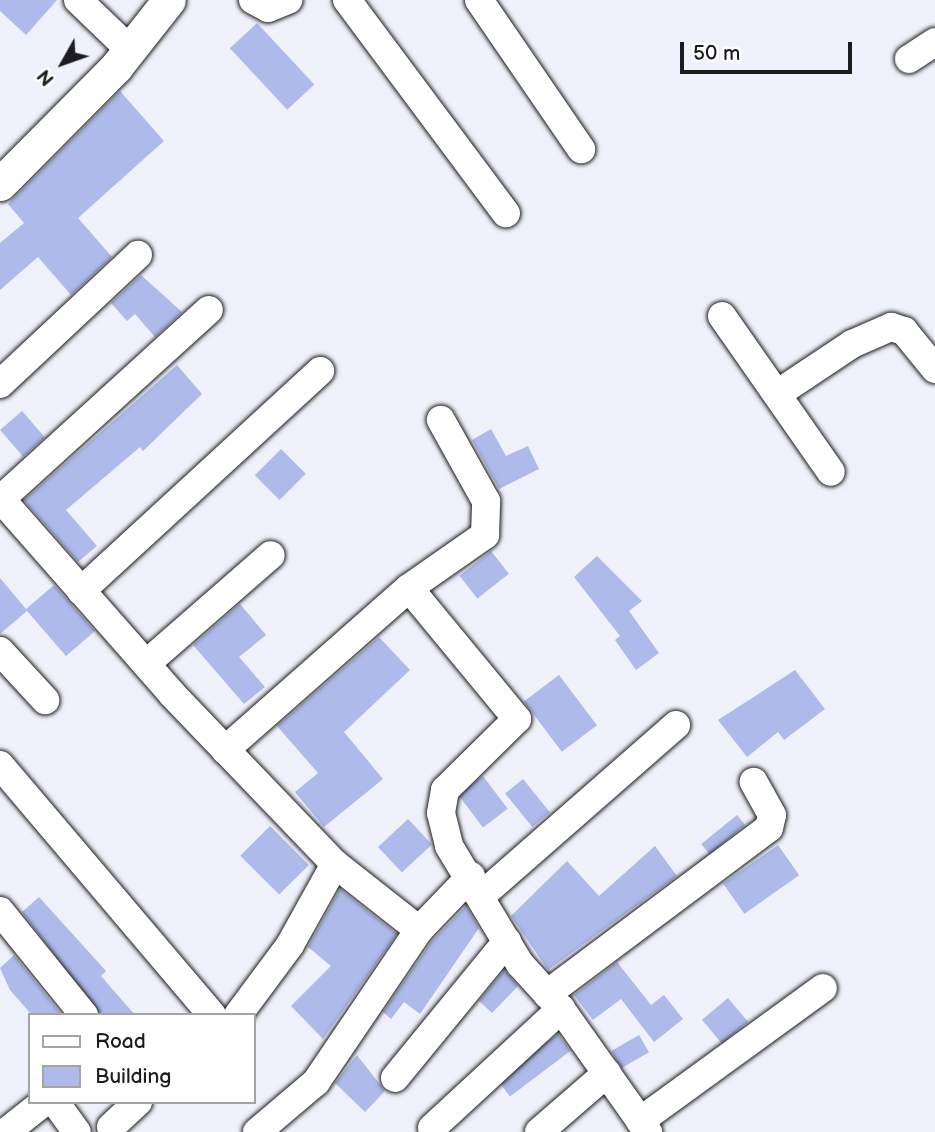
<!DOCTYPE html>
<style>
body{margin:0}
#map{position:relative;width:935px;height:1132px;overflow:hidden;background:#eff1fb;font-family:"Balsamiq Sans",sans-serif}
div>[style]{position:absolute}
.building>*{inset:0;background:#adbaea;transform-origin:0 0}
.roads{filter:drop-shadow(0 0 2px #1c1c1c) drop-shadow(0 0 2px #1c1c1c)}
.minor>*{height:28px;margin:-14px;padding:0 14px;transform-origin:14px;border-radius:14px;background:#fff}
.tertiary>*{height:33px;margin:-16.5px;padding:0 16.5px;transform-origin:16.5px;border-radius:16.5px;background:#fff}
span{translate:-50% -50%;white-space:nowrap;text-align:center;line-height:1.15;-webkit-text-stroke:6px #fff;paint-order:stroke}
.legend{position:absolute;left:28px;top:1013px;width:228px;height:91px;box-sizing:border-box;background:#fff;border:2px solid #a4a4a4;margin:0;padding:9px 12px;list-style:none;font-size:21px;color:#1c1c1c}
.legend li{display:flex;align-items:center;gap:14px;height:35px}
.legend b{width:35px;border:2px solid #a4a4a4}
.north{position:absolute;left:28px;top:28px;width:70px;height:70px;-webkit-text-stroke:5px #fff;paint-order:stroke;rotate:230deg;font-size:19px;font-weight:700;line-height:28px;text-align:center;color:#1c1c1c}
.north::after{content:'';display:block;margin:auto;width:24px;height:32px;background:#1c1c1c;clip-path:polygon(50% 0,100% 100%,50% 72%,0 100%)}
.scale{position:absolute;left:680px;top:42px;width:172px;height:32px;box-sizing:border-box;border:4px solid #1c1c1c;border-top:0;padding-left:9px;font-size:21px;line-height:24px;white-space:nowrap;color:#1c1c1c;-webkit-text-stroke:5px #fff;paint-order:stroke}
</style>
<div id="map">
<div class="building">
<i style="clip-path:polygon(0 0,57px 0,26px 35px,0 11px)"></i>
<i style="left:257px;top:23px;width:84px;height:37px;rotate:47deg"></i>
<i style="clip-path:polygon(120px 91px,164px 141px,78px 218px,112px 257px,71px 295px,38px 257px,0 290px,0 243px,24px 223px,8px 204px)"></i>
<i style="clip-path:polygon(141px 275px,182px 312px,155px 337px,135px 314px,127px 321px,111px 303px)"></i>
<i style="clip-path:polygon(177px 365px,202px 394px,143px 451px,140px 447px,66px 510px,97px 546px,78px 562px,24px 500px)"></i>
<i style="left:22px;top:411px;width:35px;height:29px;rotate:49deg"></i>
<i style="clip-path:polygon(491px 429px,506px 456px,528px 446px,539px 469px,499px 489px,472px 440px)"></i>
<i style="left:281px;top:449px;width:35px;height:37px;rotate:45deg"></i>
<i style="left:491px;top:551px;width:29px;height:40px;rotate:52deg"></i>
<i style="clip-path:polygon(597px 556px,642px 601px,629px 611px,659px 653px,636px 670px,615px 640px,620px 636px,574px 577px)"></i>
<i style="clip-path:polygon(0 578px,26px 609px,54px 585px,95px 631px,66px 656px,27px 611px,0 634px)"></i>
<i style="clip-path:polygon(240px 604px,266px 635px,239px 657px,265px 687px,244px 704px,193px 645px)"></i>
<i style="clip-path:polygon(379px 637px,410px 670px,344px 732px,383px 779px,324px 827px,295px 792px,318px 773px,277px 726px)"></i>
<i style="clip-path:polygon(795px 670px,825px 709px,784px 740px,778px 732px,747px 757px,718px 720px)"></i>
<i style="left:559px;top:675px;width:63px;height:44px;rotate:53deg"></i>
<i style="left:483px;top:776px;width:41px;height:31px;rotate:53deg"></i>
<i style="left:523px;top:779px;width:43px;height:23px;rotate:51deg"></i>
<i style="left:737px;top:815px;width:13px;height:46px;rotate:51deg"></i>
<i style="left:408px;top:819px;width:35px;height:41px;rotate:47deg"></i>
<i style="left:270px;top:826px;width:55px;height:42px;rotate:45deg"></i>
<i style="left:778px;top:845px;width:37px;height:67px;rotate:55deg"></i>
<i style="clip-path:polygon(655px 846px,677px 876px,548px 970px,511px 916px,567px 861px,599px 896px)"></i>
<i style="clip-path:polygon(340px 889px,397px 934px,323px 1039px,291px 1006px,331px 966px,308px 947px)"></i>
<i style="clip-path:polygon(39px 897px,106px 971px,101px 976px,135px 1015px,100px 1015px,22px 912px)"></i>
<i style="clip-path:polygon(466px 906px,479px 928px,420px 1014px,404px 1002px,391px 1019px,383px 1012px,432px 941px)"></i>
<i style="clip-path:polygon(14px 955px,62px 1015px,32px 1015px,10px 990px,0 968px)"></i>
<i style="clip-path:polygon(617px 962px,651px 1005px,664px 995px,683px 1019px,654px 1042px,621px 999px,593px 1020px,574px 995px)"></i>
<i style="clip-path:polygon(504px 970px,518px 986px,492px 1013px,479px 1001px)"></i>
<i style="left:728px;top:998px;width:31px;height:34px;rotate:50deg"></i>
<i style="left:558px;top:1034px;width:21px;height:76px;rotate:53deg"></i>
<i style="left:639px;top:1035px;width:20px;height:32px;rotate:60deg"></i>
<i style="clip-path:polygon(357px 1055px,385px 1091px,365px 1112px,335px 1083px)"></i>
</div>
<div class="roads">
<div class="minor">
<i style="left:78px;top:0;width:72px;rotate:43.9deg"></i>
<i style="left:253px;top:0;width:17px;rotate:28deg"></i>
<i style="left:268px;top:8px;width:22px;rotate:-22deg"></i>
<i style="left:347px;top:0;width:266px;rotate:53.3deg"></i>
<i style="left:479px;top:0;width:181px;rotate:55.6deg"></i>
<i style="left:909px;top:59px;width:31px;rotate:-33deg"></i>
<i style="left:722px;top:316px;width:190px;rotate:55.1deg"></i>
<i style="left:0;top:384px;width:189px;rotate:-43.1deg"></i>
<i style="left:777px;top:394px;width:90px;rotate:-33.7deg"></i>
<i style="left:852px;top:344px;width:43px;rotate:-23.6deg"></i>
<i style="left:891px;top:327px;width:14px;rotate:17deg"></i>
<i style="left:904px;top:331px;width:49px;rotate:50.8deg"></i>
<i style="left:0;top:498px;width:261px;rotate:48.7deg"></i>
<i style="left:172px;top:694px;width:236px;rotate:46.2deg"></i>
<i style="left:335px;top:864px;width:93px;rotate:119.1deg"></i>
<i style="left:290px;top:945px;width:87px;rotate:126.6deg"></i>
<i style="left:1px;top:499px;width:281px;rotate:-42.3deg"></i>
<i style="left:409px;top:588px;width:170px;rotate:50.5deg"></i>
<i style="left:517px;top:719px;width:101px;rotate:135.4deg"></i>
<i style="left:445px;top:790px;width:23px;rotate:100deg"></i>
<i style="left:441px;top:813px;width:34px;rotate:76deg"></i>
<i style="left:449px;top:846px;width:138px;rotate:59deg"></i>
<i style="left:520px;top:964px;width:61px;rotate:47.7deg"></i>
<i style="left:561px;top:1009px;width:151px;rotate:54.7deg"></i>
<i style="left:81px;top:591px;width:325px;rotate:-42.6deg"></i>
<i style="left:0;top:651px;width:67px;rotate:47.4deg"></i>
<i style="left:147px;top:663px;width:164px;rotate:-41.1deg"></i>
<i style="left:225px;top:750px;width:245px;rotate:-41.4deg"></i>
<i style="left:409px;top:588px;width:93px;rotate:-34.9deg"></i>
<i style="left:485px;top:535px;width:34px;rotate:-88deg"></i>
<i style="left:486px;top:501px;width:93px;rotate:-119.1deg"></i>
<i style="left:0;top:765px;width:328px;rotate:49.7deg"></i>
<i style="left:335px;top:864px;width:107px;rotate:38.2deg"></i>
<i style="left:482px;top:895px;width:258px;rotate:-41.2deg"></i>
<i style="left:0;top:911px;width:134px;rotate:51.1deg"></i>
<i style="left:547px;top:994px;width:277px;rotate:-36.8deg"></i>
<i style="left:769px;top:828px;width:13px;rotate:-77deg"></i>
<i style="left:772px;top:815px;width:38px;rotate:-119deg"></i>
<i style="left:395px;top:1078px;width:177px;rotate:-50.7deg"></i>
<i style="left:55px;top:1102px;width:37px;rotate:54deg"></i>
<i style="left:640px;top:1121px;width:226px;rotate:-36deg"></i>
<i style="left:111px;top:1127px;width:37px;rotate:-43deg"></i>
<i style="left:432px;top:1128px;width:176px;rotate:-42.7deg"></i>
<i style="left:6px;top:1132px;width:48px;rotate:-38.3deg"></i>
<i style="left:257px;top:1132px;width:77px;rotate:-40.3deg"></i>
<i style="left:316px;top:1082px;width:184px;rotate:-55.9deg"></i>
<i style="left:419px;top:930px;width:75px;rotate:-46.1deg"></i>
<i style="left:539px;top:1132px;width:90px;rotate:-40.9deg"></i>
</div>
<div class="tertiary">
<i style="left:0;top:184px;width:165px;rotate:-45.2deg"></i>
<i style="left:116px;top:67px;width:85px;rotate:-51.7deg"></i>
</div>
</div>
<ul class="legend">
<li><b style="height:9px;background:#fff"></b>Road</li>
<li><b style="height:19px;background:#adbaea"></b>Building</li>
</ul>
<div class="north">N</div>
<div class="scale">50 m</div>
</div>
